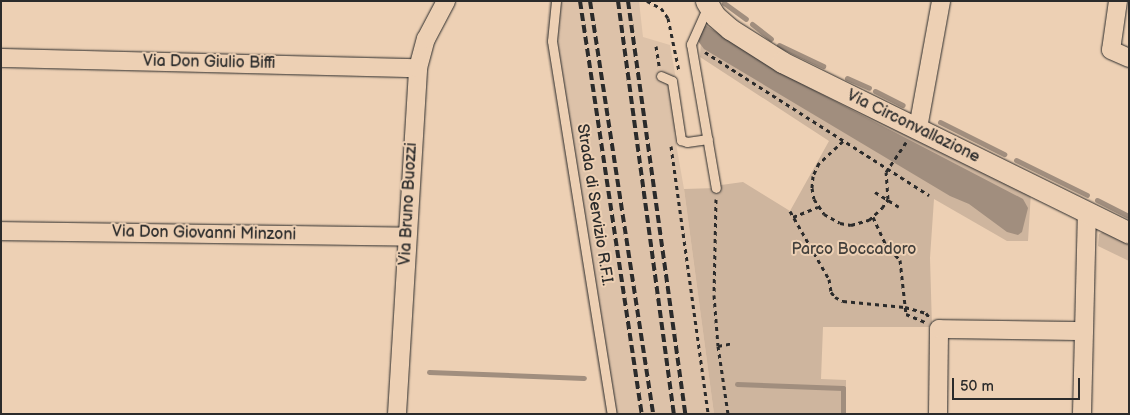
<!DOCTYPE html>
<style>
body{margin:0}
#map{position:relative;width:1130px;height:415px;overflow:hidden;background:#edd0b4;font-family:"Balsamiq Sans",sans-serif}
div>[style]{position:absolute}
.built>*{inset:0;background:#ddc2a9}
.green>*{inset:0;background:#ceb59e}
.water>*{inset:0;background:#a18e7e}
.stream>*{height:5px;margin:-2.5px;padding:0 2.5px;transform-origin:2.5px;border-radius:2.5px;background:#a18e7e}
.path>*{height:3px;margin-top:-1.5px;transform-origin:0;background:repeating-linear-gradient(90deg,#2b2b2b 0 4px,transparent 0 8px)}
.roads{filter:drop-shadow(0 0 1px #2b2b2b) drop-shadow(0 0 1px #2b2b2b)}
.service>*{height:9px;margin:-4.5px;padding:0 4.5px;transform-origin:4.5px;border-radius:4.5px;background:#edd0b4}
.minor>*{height:18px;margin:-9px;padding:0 9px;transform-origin:9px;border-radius:9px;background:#edd0b4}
.tertiary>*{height:21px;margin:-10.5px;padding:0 10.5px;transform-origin:10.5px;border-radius:10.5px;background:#edd0b4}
.rail>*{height:4px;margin-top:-2px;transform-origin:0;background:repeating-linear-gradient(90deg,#2b2b2b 0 8px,transparent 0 12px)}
span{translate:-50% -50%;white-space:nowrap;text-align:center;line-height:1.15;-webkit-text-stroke:4px #edd0b4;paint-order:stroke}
.street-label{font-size:16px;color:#2b2b2b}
.park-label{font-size:16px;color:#43403c}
.frame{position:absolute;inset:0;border:2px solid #2b2b2b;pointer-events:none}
.scale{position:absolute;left:952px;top:378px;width:128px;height:22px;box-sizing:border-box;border:2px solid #2b2b2b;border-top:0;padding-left:6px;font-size:15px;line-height:18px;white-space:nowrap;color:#2b2b2b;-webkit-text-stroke:4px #edd0b4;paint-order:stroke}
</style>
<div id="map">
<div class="built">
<i style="clip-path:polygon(549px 1px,639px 1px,643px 37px,670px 45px,685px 130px,674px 132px,684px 189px,714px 414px,605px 414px,545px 42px)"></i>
</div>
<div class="green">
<i style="clip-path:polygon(707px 24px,782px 71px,1031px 192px,1028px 241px,1007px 241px,934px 199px,930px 258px,932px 327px,823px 327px,821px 379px,846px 380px,846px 414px,714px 414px,684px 189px,716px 188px,721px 185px,743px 182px,790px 211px,829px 141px,700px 57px,701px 39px)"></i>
<i style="clip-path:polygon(1105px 231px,1129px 245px,1129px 261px,1098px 246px,1099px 234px)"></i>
</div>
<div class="water">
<i style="clip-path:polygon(705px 25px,781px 73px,1023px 199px,1028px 208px,1022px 232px,1018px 235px,1007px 232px,969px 204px,950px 196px,704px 49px,698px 41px)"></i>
</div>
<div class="stream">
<i style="left:724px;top:3px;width:27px;rotate:36deg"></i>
<i style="left:752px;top:24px;width:24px;rotate:38deg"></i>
<i style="left:779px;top:45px;width:49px;rotate:25.5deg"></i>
<i style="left:847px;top:78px;width:24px;rotate:24deg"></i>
<i style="left:875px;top:91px;width:31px;rotate:27deg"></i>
<i style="left:940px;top:122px;width:72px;rotate:26.6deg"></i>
<i style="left:1016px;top:160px;width:79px;rotate:26.2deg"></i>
<i style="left:1097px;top:200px;width:36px;rotate:27deg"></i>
<i style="left:429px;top:372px;width:155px;rotate:2.2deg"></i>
<i style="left:737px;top:384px;width:106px;rotate:2.2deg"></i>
<i style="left:843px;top:388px;width:26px;rotate:90deg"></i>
</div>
<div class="path">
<i style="left:647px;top:1px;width:16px;rotate:27deg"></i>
<i style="left:661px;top:8px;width:12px;rotate:55deg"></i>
<i style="left:668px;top:18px;width:54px;rotate:78.3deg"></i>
<i style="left:656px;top:46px;width:20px;rotate:81deg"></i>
<i style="left:705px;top:52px;width:266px;rotate:32.6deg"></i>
<i style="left:843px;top:141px;width:33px;rotate:137deg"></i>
<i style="left:819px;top:163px;width:14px;rotate:115deg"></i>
<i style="left:813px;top:176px;width:12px;rotate:95deg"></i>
<i style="left:812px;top:188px;width:11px;rotate:80deg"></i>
<i style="left:814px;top:199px;width:18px;rotate:56deg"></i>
<i style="left:824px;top:214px;width:18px;rotate:29deg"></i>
<i style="left:840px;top:223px;width:11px;rotate:10deg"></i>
<i style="left:851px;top:225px;width:19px;rotate:-16deg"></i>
<i style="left:869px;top:220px;width:18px;rotate:-43deg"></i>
<i style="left:882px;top:208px;width:11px;rotate:-56deg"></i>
<i style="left:888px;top:199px;width:27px;rotate:-94deg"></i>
<i style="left:886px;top:172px;width:36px;rotate:-56deg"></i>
<i style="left:671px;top:146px;width:271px;rotate:82.1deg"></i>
<i style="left:875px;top:192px;width:28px;rotate:32deg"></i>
<i style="left:716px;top:199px;width:96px;rotate:91.2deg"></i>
<i style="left:714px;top:295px;width:51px;rotate:85.5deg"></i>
<i style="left:718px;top:346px;width:69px;rotate:81.6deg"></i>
<i style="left:790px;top:211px;width:78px;rotate:60.2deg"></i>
<i style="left:829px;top:279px;width:13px;rotate:81deg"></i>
<i style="left:831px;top:292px;width:6px;rotate:51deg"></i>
<i style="left:835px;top:297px;width:9px;rotate:27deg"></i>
<i style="left:843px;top:301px;width:62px;rotate:5.5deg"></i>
<i style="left:905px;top:307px;width:22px;rotate:16deg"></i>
<i style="left:926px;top:313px;width:5px;rotate:53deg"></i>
<i style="left:793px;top:217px;width:27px;rotate:-22deg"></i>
<i style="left:873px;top:217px;width:29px;rotate:65deg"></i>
<i style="left:885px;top:243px;width:23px;rotate:49deg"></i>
<i style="left:900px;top:260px;width:54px;rotate:83.7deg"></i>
<i style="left:906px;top:314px;width:21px;rotate:23deg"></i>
<i style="left:718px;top:346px;width:15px;rotate:-11deg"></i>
</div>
<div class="roads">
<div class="service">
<i style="left:556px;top:1px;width:40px;rotate:95.7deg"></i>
<i style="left:552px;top:41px;width:378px;rotate:80.9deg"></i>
<i style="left:708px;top:6px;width:42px;rotate:114.1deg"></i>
<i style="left:691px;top:44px;width:146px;rotate:80.2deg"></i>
<i style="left:661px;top:76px;width:12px;rotate:24deg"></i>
<i style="left:672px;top:81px;width:60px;rotate:81.3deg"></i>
<i style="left:681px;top:140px;width:6px;rotate:18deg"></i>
<i style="left:687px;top:142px;width:21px;rotate:-8deg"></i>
</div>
<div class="minor">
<i style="left:1118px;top:1px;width:49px;rotate:98.1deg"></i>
<i style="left:1111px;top:50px;width:20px;rotate:24deg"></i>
<i style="left:1px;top:58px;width:417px;rotate:1.4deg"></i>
<i style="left:918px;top:128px;width:129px;rotate:-79.7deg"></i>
<i style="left:1px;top:231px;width:406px;rotate:0.8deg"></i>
<i style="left:397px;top:414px;width:347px;rotate:-86.5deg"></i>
<i style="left:418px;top:68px;width:30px;rotate:-75deg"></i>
<i style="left:426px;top:39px;width:43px;rotate:-62.2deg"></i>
<i style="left:938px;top:414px;width:85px;rotate:-89.3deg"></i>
<i style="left:939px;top:329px;width:145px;rotate:0.8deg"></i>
<i style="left:1082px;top:414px;width:201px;rotate:-88.6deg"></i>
</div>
<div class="tertiary">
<i style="left:706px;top:1px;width:17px;rotate:59deg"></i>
<i style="left:715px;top:16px;width:20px;rotate:41deg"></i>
<i style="left:730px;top:29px;width:62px;rotate:32.4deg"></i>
<i style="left:782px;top:62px;width:387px;rotate:26.2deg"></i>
</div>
</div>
<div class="rail">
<i style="left:580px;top:1px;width:418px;rotate:81.5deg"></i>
<i style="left:590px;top:1px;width:418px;rotate:81.3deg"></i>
<i style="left:618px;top:1px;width:417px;rotate:82.3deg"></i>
<i style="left:628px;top:1px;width:417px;rotate:82.1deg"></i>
</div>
<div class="street-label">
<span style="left:209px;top:63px;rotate:1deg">Via Don Giulio Biffi</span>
<span style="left:913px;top:127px;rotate:26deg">Via Circonvallazione</span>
<span style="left:409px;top:204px;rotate:-87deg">Via Bruno Buozzi</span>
<span style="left:594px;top:205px;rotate:81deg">Strada di Servizio R.F.I.</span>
<span style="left:204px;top:234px;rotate:1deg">Via Don Giovanni Minzoni</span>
</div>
<div class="park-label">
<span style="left:854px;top:250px">Parco Boccadoro</span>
</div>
<div class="frame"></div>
<div class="scale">50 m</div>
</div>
